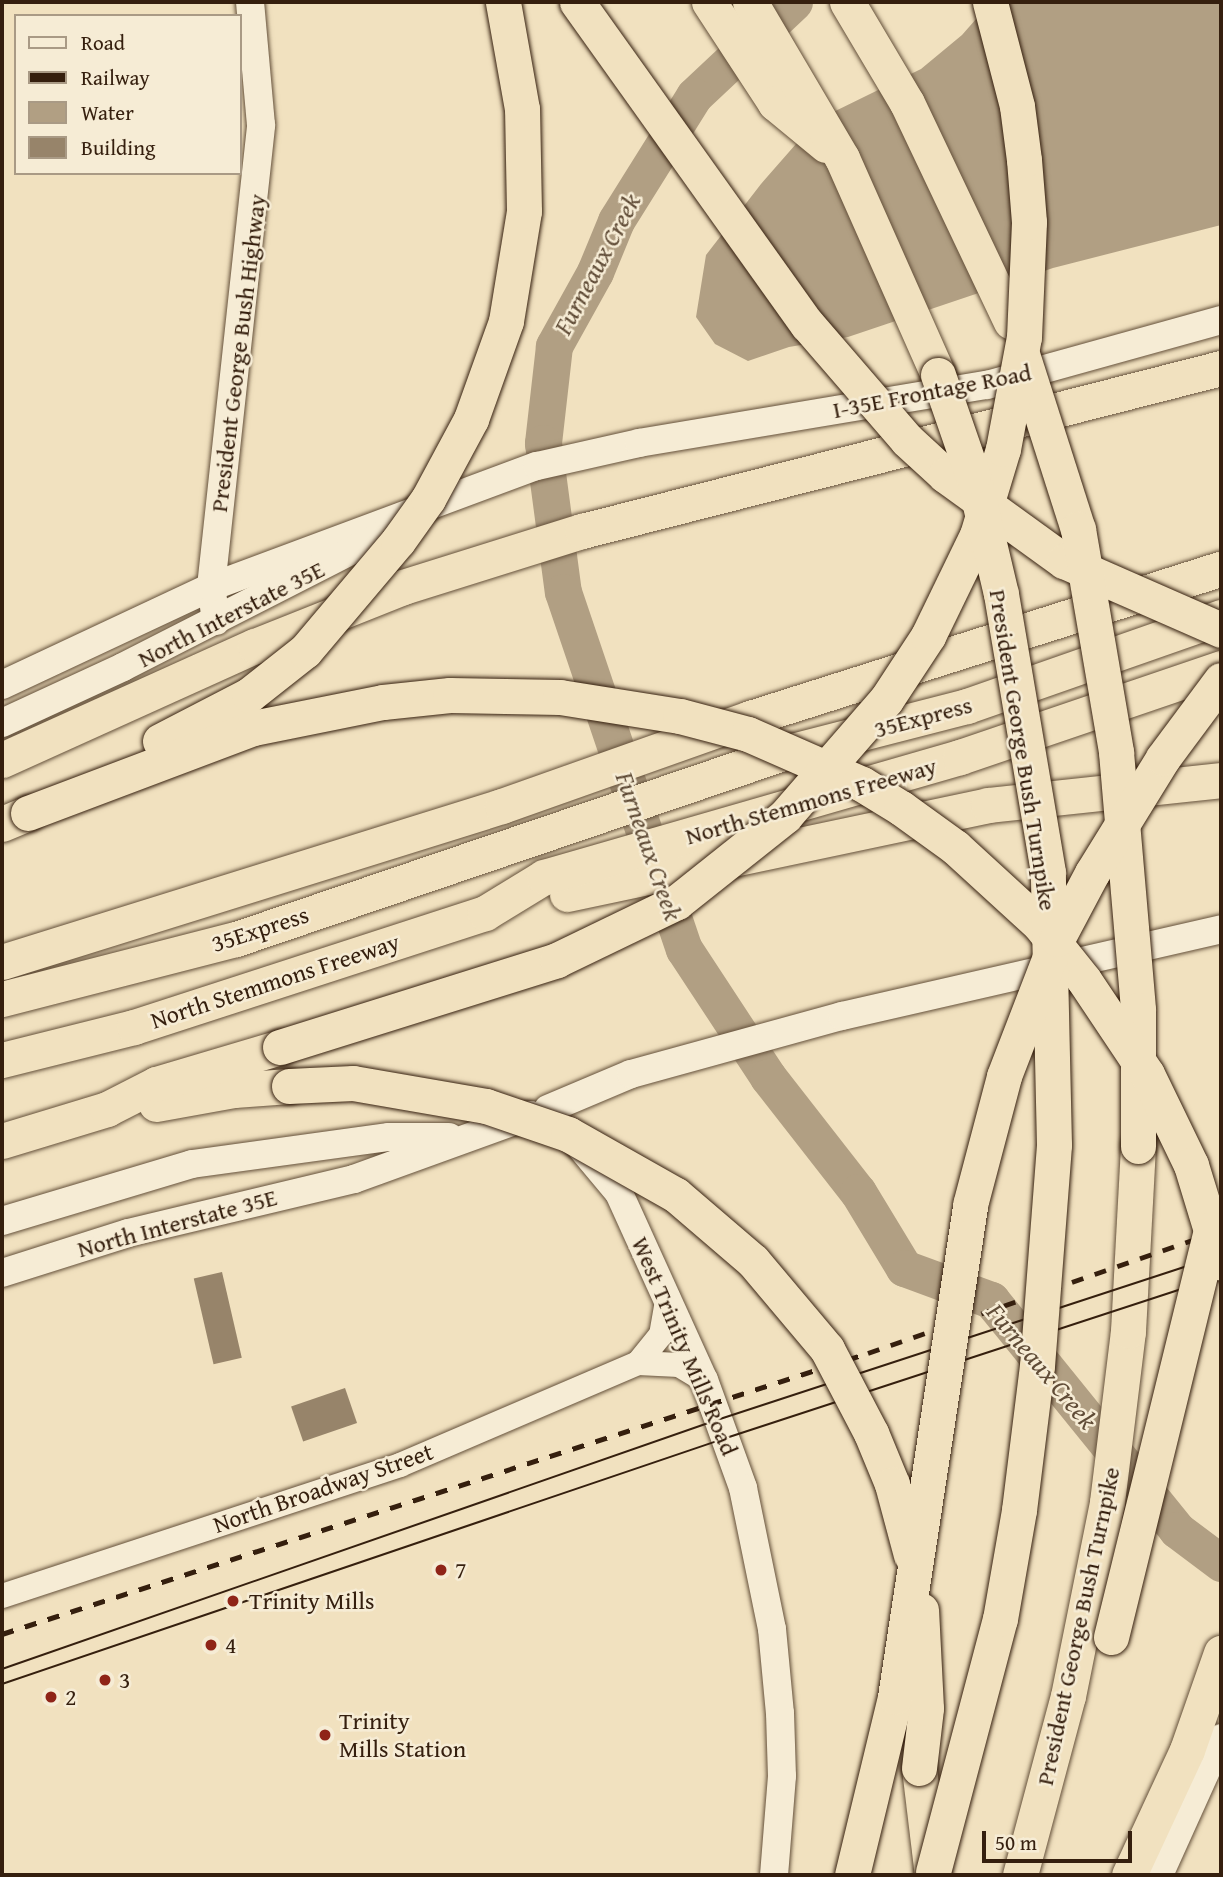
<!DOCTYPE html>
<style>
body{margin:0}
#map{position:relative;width:1223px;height:1877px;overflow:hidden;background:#f1e1bf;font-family:"Gentium Book Plus",serif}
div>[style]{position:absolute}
.water>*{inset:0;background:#b19f83}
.river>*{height:37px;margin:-18.5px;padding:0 18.5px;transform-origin:18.5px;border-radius:18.5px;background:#b19f83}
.building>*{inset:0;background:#97846a;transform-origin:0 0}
.roads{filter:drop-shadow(0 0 2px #64503a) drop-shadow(0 0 2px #64503a)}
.tertiary>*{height:24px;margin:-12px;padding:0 12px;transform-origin:12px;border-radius:12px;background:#f6ecd5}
.secondary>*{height:28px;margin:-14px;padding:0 14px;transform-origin:14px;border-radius:14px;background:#f6ecd5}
.motorway>*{height:35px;margin:-17.5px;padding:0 17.5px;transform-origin:17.5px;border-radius:17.5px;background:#f1e1bf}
.tram>*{height:2px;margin:-1px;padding:0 1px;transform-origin:1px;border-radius:1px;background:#351f0e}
.rail>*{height:5px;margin-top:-2.5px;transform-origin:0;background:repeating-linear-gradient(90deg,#351f0e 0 12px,transparent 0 24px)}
.bridges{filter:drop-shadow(0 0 2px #351f0e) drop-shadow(0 0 2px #351f0e)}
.motorway-bridge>*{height:35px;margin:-17.5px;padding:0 17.5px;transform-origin:17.5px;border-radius:17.5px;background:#f1e1bf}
.dots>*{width:19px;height:19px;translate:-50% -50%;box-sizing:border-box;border:4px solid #f6ecd5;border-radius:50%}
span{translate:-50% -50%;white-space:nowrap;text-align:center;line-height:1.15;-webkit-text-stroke:5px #f6ecd5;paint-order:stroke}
.street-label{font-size:24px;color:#351f0e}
.poi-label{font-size:24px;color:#351f0e}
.left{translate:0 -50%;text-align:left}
.water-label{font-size:26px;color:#604c37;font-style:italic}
.frame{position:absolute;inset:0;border:4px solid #351f0e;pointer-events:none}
.legend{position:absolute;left:14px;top:14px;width:228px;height:161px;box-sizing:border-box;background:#f6ecd5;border:2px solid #a99a85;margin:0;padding:9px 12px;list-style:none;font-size:21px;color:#351f0e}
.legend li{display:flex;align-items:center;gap:14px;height:35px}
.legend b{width:35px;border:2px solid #a99a85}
.scale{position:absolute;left:982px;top:1831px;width:150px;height:32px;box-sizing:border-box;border:4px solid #351f0e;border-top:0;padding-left:9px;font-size:21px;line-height:24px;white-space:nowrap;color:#351f0e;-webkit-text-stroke:5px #f6ecd5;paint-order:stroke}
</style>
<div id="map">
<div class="water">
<i style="clip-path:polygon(991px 2px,1221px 2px,1221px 225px,1053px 268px,848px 337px,789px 347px,748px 361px,715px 344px,696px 317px,706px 255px,761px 184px,817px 120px,921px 69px,962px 35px)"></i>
</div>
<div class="river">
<i style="left:794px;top:2px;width:137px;rotate:136.8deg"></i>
<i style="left:694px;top:96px;width:147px;rotate:122deg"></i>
<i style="left:616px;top:221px;width:55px;rotate:112.4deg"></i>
<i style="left:595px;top:272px;width:85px;rotate:119deg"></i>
<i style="left:554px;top:346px;width:98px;rotate:96.5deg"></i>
<i style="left:543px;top:443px;width:150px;rotate:82.4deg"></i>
<i style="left:563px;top:592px;width:377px;rotate:71.3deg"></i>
<i style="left:684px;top:949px;width:153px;rotate:56.7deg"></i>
<i style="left:768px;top:1077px;width:146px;rotate:52deg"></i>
<i style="left:858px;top:1192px;width:89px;rotate:58.8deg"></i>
<i style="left:904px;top:1268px;width:93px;rotate:20.2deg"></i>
<i style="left:991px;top:1300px;width:296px;rotate:51deg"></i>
<i style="left:1177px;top:1530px;width:55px;rotate:36.9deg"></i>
</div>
<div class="building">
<i style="left:222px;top:1272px;width:88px;height:29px;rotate:77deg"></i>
<i style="left:345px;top:1388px;width:37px;height:57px;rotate:71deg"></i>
</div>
<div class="roads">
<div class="tertiary">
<i style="left:638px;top:1363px;width:36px;rotate:-51deg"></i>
<i style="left:661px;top:1335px;width:39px;rotate:-80deg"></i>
<i style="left:2px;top:1596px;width:419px;rotate:-18.2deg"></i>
<i style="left:400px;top:1465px;width:259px;rotate:-23.2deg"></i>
<i style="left:638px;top:1363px;width:41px;rotate:2.8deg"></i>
<i style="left:679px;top:1365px;width:29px;rotate:31deg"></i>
</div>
<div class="secondary">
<i style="left:216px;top:621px;width:34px;rotate:-98deg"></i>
<i style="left:211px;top:587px;width:465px;rotate:-83.8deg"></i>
<i style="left:261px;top:125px;width:123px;rotate:-95.1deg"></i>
<i style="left:2px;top:685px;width:231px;rotate:-25.1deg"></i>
<i style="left:211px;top:587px;width:348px;rotate:-20.4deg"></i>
<i style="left:537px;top:466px;width:105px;rotate:-12.7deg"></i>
<i style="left:639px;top:443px;width:353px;rotate:-9.5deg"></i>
<i style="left:987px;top:385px;width:243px;rotate:-15.5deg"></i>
<i style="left:2px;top:723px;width:133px;rotate:-24.8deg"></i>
<i style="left:123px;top:667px;width:291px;rotate:-27deg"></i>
<i style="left:548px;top:1109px;width:90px;rotate:-22.9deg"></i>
<i style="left:631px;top:1074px;width:219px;rotate:-15.4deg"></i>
<i style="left:842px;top:1016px;width:389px;rotate:-12.9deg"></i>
<i style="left:579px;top:1145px;width:62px;rotate:50.2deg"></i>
<i style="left:619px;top:1193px;width:205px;rotate:65.6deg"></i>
<i style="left:704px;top:1380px;width:115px;rotate:70.1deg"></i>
<i style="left:743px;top:1488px;width:144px;rotate:78.4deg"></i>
<i style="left:772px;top:1629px;width:84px;rotate:84.6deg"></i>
<i style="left:780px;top:1713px;width:63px;rotate:88.2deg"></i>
<i style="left:782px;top:1776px;width:99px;rotate:94.6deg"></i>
<i style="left:2px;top:1221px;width:198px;rotate:-16.7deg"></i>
<i style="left:192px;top:1164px;width:199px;rotate:-7.8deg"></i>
<i style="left:389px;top:1137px;width:60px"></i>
<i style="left:2px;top:1273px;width:132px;rotate:-17.6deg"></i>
<i style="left:128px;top:1233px;width:232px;rotate:-13.4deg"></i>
<i style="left:354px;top:1179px;width:188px;rotate:-19.9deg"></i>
<i style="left:1159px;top:1875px;width:150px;rotate:-65.7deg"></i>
</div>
<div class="motorway">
<i style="left:709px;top:2px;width:121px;rotate:56.8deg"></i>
<i style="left:775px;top:103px;width:66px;rotate:39.5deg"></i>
<i style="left:750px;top:2px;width:181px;rotate:59.5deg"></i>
<i style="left:842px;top:158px;width:237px;rotate:66.1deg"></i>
<i style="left:847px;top:2px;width:117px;rotate:59.3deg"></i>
<i style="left:907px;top:103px;width:242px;rotate:64.6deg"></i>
<i style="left:2px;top:760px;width:277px;rotate:-24.3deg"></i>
<i style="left:255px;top:646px;width:159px;rotate:-21.7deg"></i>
<i style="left:403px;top:587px;width:188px;rotate:-17.4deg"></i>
<i style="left:582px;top:531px;width:659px;rotate:-14.31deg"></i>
<i style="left:2px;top:824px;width:28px;rotate:-23deg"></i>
<i style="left:567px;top:894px;width:430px;rotate:-11.9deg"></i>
<i style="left:988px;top:805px;width:234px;rotate:-6.1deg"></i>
<i style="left:2px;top:962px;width:524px;rotate:-17.33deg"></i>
<i style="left:502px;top:806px;width:263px;rotate:-19.5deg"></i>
<i style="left:750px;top:718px;width:494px;rotate:-17.6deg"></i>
<i style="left:2px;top:999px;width:242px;rotate:-14.4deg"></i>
<i style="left:236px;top:939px;width:575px;rotate:-18.78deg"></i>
<i style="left:780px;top:754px;width:193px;rotate:-14.4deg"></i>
<i style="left:967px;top:706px;width:269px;rotate:-19.3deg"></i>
<i style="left:2px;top:1060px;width:136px;rotate:-14deg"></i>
<i style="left:134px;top:1027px;width:369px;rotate:-18deg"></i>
<i style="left:485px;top:913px;width:69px;rotate:-31.4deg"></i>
<i style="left:544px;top:877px;width:433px;rotate:-16.1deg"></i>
<i style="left:960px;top:757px;width:276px;rotate:-18.8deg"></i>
<i style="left:156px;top:1104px;width:79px;rotate:-10.2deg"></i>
<i style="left:234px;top:1090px;width:55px;rotate:-4.2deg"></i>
<i style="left:2px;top:1141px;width:110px;rotate:-16.9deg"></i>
<i style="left:107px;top:1109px;width:55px;rotate:-27deg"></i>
<i style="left:156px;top:1084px;width:129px;rotate:-16.6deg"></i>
<i style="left:919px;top:1768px;width:108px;rotate:83.1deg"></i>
<i style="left:1020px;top:1875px;width:185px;rotate:-75deg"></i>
<i style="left:1068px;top:1696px;width:198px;rotate:-78.6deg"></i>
<i style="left:1107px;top:1502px;width:172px;rotate:-83deg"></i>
<i style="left:1128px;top:1331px;width:185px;rotate:-86.9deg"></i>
<i style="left:1129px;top:1875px;width:138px;rotate:-65.1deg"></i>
<i style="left:1187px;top:1750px;width:103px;rotate:-70.7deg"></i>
</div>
</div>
<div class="tram">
<i style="left:2px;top:1669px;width:760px;rotate:-19.2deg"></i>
<i style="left:720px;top:1419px;width:527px;rotate:-18.13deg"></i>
<i style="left:2px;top:1684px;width:765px;rotate:-18.77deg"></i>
<i style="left:726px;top:1438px;width:521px;rotate:-18.12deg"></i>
</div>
<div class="rail">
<i style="left:2px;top:1634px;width:910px;rotate:-17.98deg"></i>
<i style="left:868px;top:1353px;width:374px;rotate:-19.2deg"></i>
</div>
<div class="bridges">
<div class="motorway-bridge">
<i style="left:577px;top:2px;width:396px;rotate:54.5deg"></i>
<i style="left:807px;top:324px;width:153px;rotate:49.2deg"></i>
<i style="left:907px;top:440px;width:52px;rotate:42.6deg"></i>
<i style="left:945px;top:475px;width:147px;rotate:35.9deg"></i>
<i style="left:1064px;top:561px;width:171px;rotate:23.7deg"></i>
<i style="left:1022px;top:354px;width:184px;rotate:72.3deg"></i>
<i style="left:1078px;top:529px;width:226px;rotate:80.3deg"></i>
<i style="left:1116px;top:752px;width:259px;rotate:85.1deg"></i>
<i style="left:1138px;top:1010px;width:136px;rotate:90deg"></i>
<i style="left:160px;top:741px;width:100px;rotate:-27.3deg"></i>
<i style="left:249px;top:695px;width:71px;rotate:-38.2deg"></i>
<i style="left:305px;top:651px;width:144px;rotate:-49.8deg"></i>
<i style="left:398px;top:541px;width:52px;rotate:-54.5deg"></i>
<i style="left:428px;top:499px;width:91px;rotate:-61.7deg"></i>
<i style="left:471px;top:419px;width:104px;rotate:-70.3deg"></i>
<i style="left:506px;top:321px;width:111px;rotate:-80.7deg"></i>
<i style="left:524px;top:211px;width:102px;rotate:-91.1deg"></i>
<i style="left:522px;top:109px;width:109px;rotate:-100.1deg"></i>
<i style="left:28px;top:813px;width:241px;rotate:-20.7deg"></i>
<i style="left:253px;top:728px;width:133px;rotate:-11.3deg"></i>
<i style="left:383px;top:702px;width:67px;rotate:-6deg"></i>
<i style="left:450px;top:695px;width:110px;rotate:1deg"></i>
<i style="left:560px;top:697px;width:121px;rotate:9deg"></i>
<i style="left:680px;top:716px;width:70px;rotate:14.8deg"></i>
<i style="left:748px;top:734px;width:124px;rotate:23.7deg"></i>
<i style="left:862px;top:784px;width:46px;rotate:31.6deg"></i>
<i style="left:901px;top:808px;width:67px;rotate:35.8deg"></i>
<i style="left:955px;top:847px;width:115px;rotate:42.5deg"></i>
<i style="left:1040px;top:925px;width:70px;rotate:51.3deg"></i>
<i style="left:1084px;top:980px;width:113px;rotate:56.2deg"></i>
<i style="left:1147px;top:1074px;width:101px;rotate:64.2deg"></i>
<i style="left:1191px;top:1165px;width:102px;rotate:73deg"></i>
<i style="left:280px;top:1047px;width:290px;rotate:-17.4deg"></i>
<i style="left:557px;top:960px;width:133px;rotate:-25.8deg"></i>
<i style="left:677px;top:902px;width:138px;rotate:-38.5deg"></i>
<i style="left:785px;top:816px;width:154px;rotate:-49deg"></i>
<i style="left:886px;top:700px;width:77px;rotate:-56.7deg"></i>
<i style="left:928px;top:636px;width:112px;rotate:-64.1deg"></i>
<i style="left:977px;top:535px;width:90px;rotate:-73.2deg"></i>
<i style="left:1003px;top:449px;width:114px;rotate:-79.4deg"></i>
<i style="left:1024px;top:337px;width:115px;rotate:-87.5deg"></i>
<i style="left:1029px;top:222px;width:62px;rotate:-94.6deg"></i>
<i style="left:1024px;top:160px;width:54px;rotate:-97.4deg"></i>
<i style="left:1017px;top:106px;width:107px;rotate:-104.6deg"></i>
<i style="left:289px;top:1086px;width:64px;rotate:-2.7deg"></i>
<i style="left:353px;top:1083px;width:135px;rotate:9.8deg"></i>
<i style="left:486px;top:1106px;width:87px;rotate:18.9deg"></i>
<i style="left:568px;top:1134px;width:124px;rotate:29.5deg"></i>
<i style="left:676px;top:1195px;width:101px;rotate:40.6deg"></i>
<i style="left:753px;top:1261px;width:115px;rotate:49.9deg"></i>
<i style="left:827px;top:1349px;width:95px;rotate:62.4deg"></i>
<i style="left:871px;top:1433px;width:55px;rotate:67.6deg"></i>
<i style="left:892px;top:1484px;width:73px;rotate:75deg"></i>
<i style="left:1111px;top:1637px;width:420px;rotate:-76.2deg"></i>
<i style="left:919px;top:1768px;width:60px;rotate:-83.3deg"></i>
<i style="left:926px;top:1708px;width:98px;rotate:-92.9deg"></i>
<i style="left:933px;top:1872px;width:262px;rotate:-75.2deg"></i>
<i style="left:1000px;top:1619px;width:111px;rotate:-80.1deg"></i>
<i style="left:1019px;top:1510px;width:145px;rotate:-82.9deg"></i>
<i style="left:1037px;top:1366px;width:222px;rotate:-85.6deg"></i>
<i style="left:1054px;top:1145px;width:273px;rotate:-91.3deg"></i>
<i style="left:1048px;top:872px;width:282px;rotate:-99.6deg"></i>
<i style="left:1001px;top:594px;width:121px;rotate:-103.3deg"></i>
<i style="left:973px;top:476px;width:107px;rotate:-109.1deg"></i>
<i style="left:852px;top:1875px;width:183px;rotate:-76.4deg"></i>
<i style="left:895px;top:1697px;width:498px;rotate:-81.3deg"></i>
<i style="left:970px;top:1205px;width:133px;rotate:-75.2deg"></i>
<i style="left:1004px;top:1076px;width:147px;rotate:-68.9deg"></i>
<i style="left:1057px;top:939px;width:75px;rotate:-62.1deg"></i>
<i style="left:1092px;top:873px;width:135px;rotate:-58.3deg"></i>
<i style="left:1163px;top:758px;width:97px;rotate:-53.4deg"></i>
</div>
</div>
<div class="dots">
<i style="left:441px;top:1570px;background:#8f2418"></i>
<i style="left:233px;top:1601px;background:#8f2418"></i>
<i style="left:211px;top:1645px;background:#8f2418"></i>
<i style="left:105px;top:1680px;background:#8f2418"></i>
<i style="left:51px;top:1697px;background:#8f2418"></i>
<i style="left:325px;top:1735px;background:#8f2418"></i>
</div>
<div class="street-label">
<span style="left:238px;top:353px;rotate:-83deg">President George Bush Highway</span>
<span style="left:932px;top:391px;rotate:-11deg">I-35E Frontage Road</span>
<span style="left:231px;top:614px;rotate:-27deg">North Interstate 35E</span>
<span style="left:923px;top:717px;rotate:-15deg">35Express</span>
<span style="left:1023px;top:750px;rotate:81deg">President George Bush Turnpike</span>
<span style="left:811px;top:801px;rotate:-16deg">North Stemmons Freeway</span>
<span style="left:260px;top:929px;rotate:-18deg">35Express</span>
<span style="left:275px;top:981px;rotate:-18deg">North Stemmons Freeway</span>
<span style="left:177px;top:1223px;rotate:-15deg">North Interstate 35E</span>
<span style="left:685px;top:1346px;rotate:67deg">West Trinity Mills Road</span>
<span style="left:323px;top:1488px;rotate:-19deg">North Broadway Street</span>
<span style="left:1078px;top:1626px;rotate:-78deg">President George Bush Turnpike</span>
</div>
<div class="poi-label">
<span class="left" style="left:455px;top:1570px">7</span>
<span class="left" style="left:249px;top:1601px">Trinity Mills</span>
<span class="left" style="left:225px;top:1645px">4</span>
<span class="left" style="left:119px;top:1680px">3</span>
<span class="left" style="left:65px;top:1697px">2</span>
<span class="left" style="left:339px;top:1735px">Trinity<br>Mills Station</span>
</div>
<div class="water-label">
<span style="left:597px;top:264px;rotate:-62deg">Furneaux Creek</span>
<span style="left:649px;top:846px;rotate:71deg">Furneaux Creek</span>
<span style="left:1042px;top:1366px;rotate:50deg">Furneaux Creek</span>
</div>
<div class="frame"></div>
<ul class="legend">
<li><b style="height:9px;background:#f6ecd5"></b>Road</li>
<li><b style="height:9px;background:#351f0e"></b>Railway</li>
<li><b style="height:19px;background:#b19f83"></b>Water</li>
<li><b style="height:19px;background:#97846a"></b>Building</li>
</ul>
<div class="scale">50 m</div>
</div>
